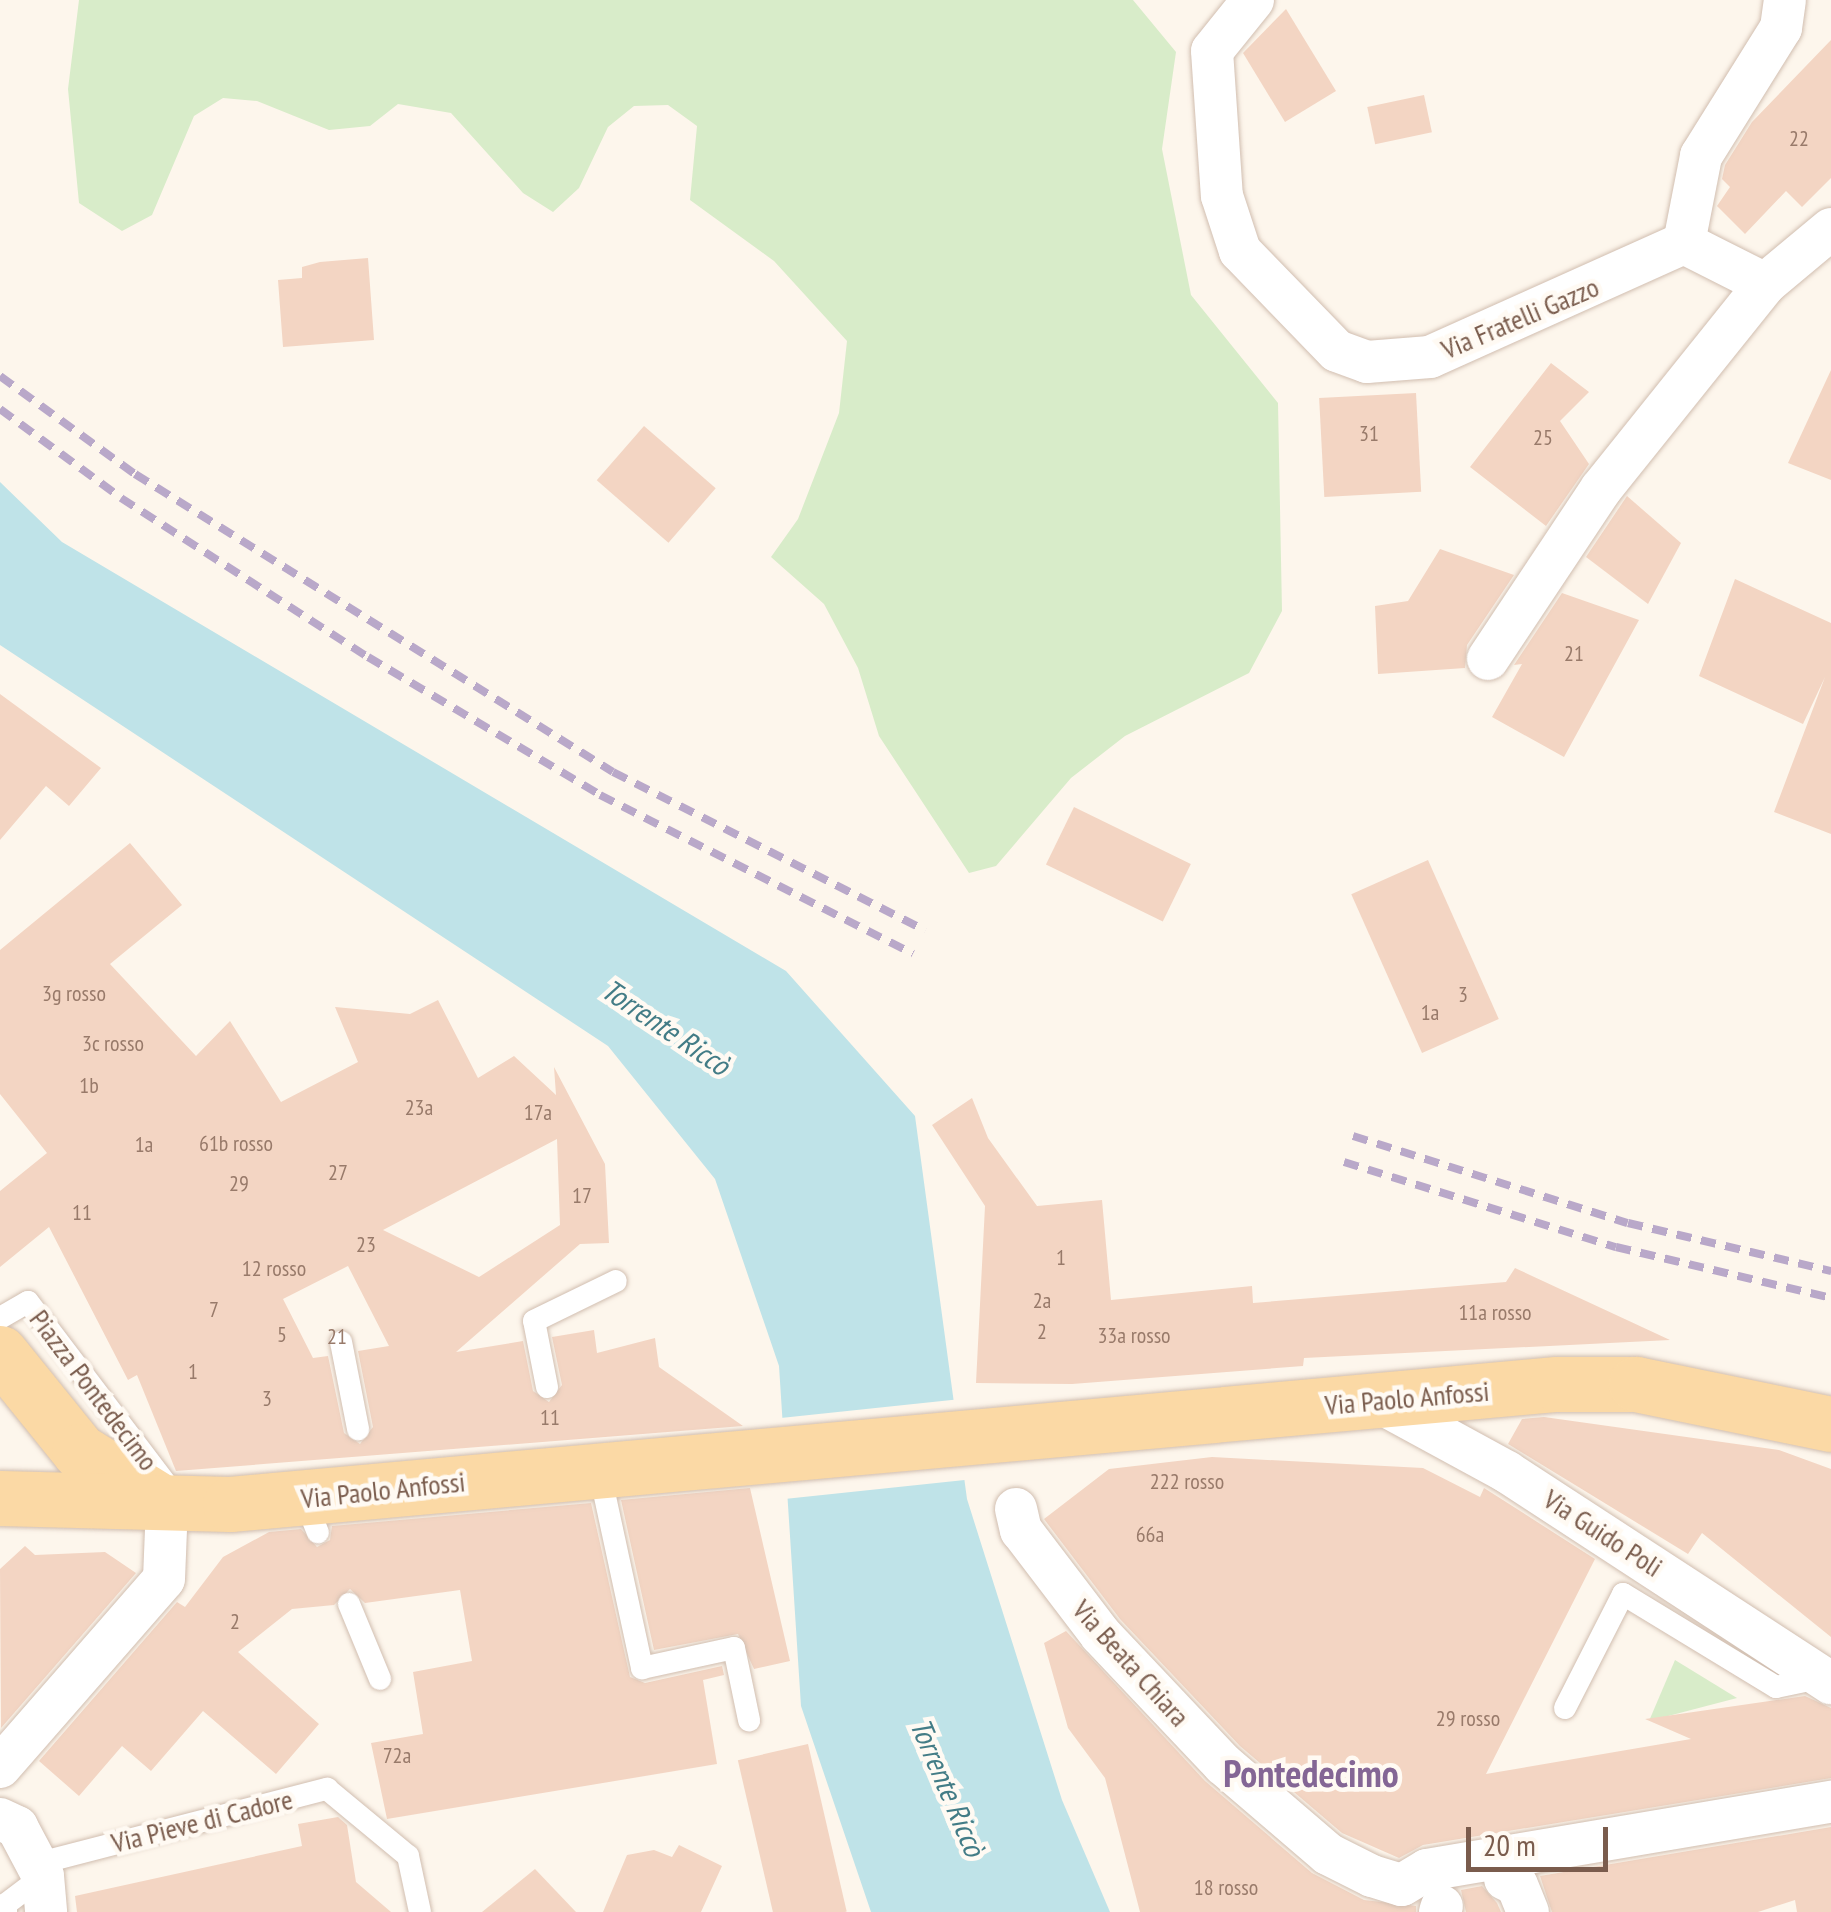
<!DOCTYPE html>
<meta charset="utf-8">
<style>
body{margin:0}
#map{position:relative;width:1831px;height:1912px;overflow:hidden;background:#fdf6ec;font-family:"PT Sans Narrow",sans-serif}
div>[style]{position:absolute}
.green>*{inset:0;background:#d8ecc9}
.water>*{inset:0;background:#bfe3e8}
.pier>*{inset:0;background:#fdf6ec;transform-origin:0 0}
.building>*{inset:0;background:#f3d5c3;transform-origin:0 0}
.roads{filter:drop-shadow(0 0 2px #d1beb0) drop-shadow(0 0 2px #d1beb0)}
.lane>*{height:22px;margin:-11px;padding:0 11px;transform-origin:11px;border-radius:11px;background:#fff}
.street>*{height:42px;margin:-21px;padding:0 21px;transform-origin:21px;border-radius:21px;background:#fff}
.primary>*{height:55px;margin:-27.5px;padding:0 27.5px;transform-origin:27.5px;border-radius:27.5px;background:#fbd9a5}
.rail>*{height:8px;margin-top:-4px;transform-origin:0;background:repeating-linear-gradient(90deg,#b9a8c9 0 15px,transparent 0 25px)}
span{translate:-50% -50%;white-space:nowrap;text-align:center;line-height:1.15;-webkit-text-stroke:9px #fffaf3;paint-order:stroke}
.number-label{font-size:22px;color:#987a6a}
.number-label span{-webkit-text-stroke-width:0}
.street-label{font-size:28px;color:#7a5c4d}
.water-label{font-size:30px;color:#437c86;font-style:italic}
.district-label{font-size:38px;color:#846695;font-weight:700}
.scale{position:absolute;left:1466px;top:1827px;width:142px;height:45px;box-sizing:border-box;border:5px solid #7a5c4d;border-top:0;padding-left:12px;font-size:30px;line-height:35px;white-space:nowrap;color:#7a5c4d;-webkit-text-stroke:8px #fffaf3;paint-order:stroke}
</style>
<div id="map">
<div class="green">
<i style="clip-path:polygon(79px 0,1133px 0,1176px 52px,1162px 149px,1191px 295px,1278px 403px,1282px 611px,1249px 673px,1125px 736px,1071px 778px,996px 866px,969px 873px,879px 736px,858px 668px,824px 604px,771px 557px,798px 519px,839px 413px,847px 341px,774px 261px,690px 200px,697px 126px,668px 105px,634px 106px,608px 127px,579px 188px,553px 212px,523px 193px,451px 113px,398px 104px,370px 126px,329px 130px,257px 101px,223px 98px,194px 116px,152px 215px,122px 231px,79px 203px,68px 89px)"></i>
<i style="clip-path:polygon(1675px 1660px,1737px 1698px,1649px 1721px)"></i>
</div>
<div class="water">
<i style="clip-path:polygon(0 482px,62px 542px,786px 971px,915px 1116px,967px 1499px,1062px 1800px,1110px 1912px,871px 1912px,801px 1706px,779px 1366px,715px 1179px,608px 1046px,0 645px)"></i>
</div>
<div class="pier">
<i style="left:961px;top:1399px;width:81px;height:186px;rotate:84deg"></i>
</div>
<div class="building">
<i style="clip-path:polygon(1286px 9px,1336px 91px,1285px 122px,1243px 53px)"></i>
<i style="clip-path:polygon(1831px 40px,1831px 178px,1802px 207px,1786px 191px,1745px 234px,1717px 206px,1730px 187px,1722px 179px,1725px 165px,1752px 122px)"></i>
<i style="left:1424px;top:95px;width:38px;height:58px;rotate:78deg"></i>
<i style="clip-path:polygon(368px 258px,374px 340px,283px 347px,278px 280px,302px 278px,302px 267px,320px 262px)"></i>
<i style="clip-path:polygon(1551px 363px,1589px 392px,1560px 421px,1589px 464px,1546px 526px,1470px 467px)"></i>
<i style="clip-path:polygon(1831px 370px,1831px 480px,1788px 463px)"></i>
<i style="left:1416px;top:393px;width:99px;height:97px;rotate:87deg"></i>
<i style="left:644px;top:426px;width:95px;height:72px;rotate:41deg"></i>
<i style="clip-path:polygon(1627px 496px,1681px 543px,1648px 604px,1586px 557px)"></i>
<i style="clip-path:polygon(1440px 549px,1514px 575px,1467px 645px,1465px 668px,1378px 674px,1375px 606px,1408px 601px)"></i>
<i style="clip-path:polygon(1735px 579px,1831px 623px,1831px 834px,1774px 812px,1825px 677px,1803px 724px,1699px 676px)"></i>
<i style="clip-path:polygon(1562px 593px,1639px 620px,1564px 757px,1492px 717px,1522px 664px,1514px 665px)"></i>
<i style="clip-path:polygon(0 694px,101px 768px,69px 806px,46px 786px,0 840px)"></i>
<i style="left:1074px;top:807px;width:130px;height:64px;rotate:26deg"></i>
<i style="clip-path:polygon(evenodd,130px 843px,182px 905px,110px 964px,196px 1056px,230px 1021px,281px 1102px,358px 1062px,335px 1007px,410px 1014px,438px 1000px,478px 1078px,514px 1056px,556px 1095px,554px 1067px,605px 1164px,609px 1243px,580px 1244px,456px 1352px,523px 1341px,533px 1391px,549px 1402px,562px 1385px,552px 1337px,594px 1330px,597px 1353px,655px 1338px,659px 1367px,743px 1426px,176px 1471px,137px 1375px,128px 1380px,49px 1227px,0 1267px,0 1191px,47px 1153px,0 1094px,0 950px,130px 843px,557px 1139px,560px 1225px,479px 1277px,383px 1230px,557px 1139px,130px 843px,348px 1266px,389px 1346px,358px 1351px,373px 1427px,360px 1444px,344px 1433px,328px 1356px,313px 1358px,283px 1299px,348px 1266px)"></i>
<i style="left:1428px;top:860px;width:174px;height:84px;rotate:66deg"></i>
<i style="clip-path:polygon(972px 1098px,988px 1138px,1037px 1206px,1102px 1200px,1111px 1300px,1252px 1286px,1253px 1303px,1506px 1282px,1515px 1268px,1670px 1340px,1304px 1358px,1303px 1366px,1072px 1384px,976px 1383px,985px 1206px,932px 1125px)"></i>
<i style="clip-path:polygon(1544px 1417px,1779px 1450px,1831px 1469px,1831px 1637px,1702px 1533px,1688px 1554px,1508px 1444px,1522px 1419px)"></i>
<i style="clip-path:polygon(1212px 1457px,1423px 1468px,1480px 1497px,1484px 1488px,1595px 1559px,1486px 1774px,1691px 1739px,1645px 1719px,1805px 1696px,1831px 1708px,1831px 1778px,1423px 1845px,1399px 1858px,1342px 1833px,1240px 1746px,1120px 1619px,1044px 1519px,1109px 1469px)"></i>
<i style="clip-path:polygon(750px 1488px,790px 1661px,754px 1669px,738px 1634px,654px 1650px,621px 1500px)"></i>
<i style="clip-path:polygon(591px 1503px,630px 1677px,645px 1683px,722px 1666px,724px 1675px,703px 1680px,717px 1764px,387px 1819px,371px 1743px,423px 1734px,413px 1672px,472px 1661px,460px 1590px,365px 1603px,350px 1589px,334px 1605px,292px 1609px,238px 1652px,319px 1724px,276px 1774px,203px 1711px,151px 1771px,122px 1746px,79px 1796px,39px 1761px,177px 1602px,185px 1607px,223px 1557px,269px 1532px,301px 1529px,317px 1547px,330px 1540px,332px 1526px)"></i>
<i style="clip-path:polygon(25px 1546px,35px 1555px,105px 1552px,136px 1573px,1px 1728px,0 1569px)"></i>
<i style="clip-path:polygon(1066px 1631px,1205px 1781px,1312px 1873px,1364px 1900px,1416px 1906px,1416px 1912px,1140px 1912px,1105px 1778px,1068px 1728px,1044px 1643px)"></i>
<i style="left:808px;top:1744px;width:172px;height:72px;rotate:77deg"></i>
<i style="clip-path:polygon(338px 1817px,347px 1825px,356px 1882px,391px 1912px,77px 1912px,75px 1896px,302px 1846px,298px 1824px)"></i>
<i style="clip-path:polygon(1831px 1827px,1831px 1912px,1797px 1912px,1795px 1900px,1758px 1912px,1552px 1912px,1540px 1876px)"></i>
<i style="clip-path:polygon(679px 1845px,722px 1866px,701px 1912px,603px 1912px,627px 1855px,654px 1850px,672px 1857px)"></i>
<i style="clip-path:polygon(535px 1869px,576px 1912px,482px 1912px)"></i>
<i style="clip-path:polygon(1482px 1886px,1497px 1903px,1501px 1912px,1466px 1912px,1461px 1890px)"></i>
</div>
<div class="roads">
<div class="lane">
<i style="left:0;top:1318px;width:32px;rotate:-30deg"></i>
<i style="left:28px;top:1302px;width:228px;rotate:52.8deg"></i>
<i style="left:341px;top:1342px;width:89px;rotate:78.9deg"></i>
<i style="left:547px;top:1387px;width:67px;rotate:-101.1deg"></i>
<i style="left:534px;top:1321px;width:91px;rotate:-26deg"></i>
<i style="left:599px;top:1469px;width:204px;rotate:77.8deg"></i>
<i style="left:642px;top:1668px;width:94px;rotate:-12.3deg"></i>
<i style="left:734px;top:1648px;width:74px;rotate:78.2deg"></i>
<i style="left:304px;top:1498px;width:37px;rotate:68deg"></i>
<i style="left:349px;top:1604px;width:81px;rotate:67.5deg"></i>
<i style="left:1565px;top:1708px;width:128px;rotate:-63deg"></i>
<i style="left:1623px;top:1594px;width:179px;rotate:31.3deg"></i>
<i style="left:1776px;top:1687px;width:44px;rotate:-11.8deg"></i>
<i style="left:36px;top:1864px;width:301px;rotate:-14.5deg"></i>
<i style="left:327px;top:1789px;width:105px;rotate:39.6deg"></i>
<i style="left:408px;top:1856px;width:57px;rotate:77.9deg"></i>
<i style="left:6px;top:1912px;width:8px;rotate:-90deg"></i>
<i style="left:6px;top:1904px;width:46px;rotate:-37.1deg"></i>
</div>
<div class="street">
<i style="left:1253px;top:0;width:65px;rotate:128.8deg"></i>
<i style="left:1212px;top:51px;width:145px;rotate:86.1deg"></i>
<i style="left:1222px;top:196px;width:58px;rotate:71.9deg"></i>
<i style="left:1240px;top:251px;width:139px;rotate:45.9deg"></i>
<i style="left:1337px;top:351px;width:32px;rotate:20deg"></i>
<i style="left:1367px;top:362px;width:63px;rotate:-4.5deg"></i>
<i style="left:1430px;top:357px;width:278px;rotate:-24.2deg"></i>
<i style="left:1684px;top:243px;width:91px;rotate:26.8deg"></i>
<i style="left:1765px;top:284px;width:86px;rotate:-39.8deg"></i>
<i style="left:1684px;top:243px;width:89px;rotate:-78.9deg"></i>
<i style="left:1701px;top:156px;width:151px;rotate:-58deg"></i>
<i style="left:1781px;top:28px;width:28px;rotate:-82deg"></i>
<i style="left:1488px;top:659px;width:204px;rotate:-56.4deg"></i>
<i style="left:1601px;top:489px;width:263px;rotate:-51.3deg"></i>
<i style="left:1377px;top:1401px;width:148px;rotate:28.6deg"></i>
<i style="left:1507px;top:1472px;width:387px;rotate:33.1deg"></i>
<i style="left:1016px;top:1509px;width:22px;rotate:77deg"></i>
<i style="left:1021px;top:1530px;width:132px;rotate:52.7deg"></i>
<i style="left:1101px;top:1635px;width:178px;rotate:46.6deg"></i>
<i style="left:1223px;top:1764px;width:138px;rotate:40.6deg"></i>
<i style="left:1328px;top:1854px;width:49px;rotate:26.6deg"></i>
<i style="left:1372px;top:1876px;width:31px;rotate:17deg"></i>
<i style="left:1402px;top:1885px;width:29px;rotate:-31deg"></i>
<i style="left:1427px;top:1870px;width:410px;rotate:-9.6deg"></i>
<i style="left:0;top:1767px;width:249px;rotate:-48.9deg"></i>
<i style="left:164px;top:1579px;width:75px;rotate:-87.7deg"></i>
<i style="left:0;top:1819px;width:19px;rotate:25deg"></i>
<i style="left:17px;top:1827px;width:55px;rotate:62deg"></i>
<i style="left:43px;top:1876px;width:36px;rotate:85deg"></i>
<i style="left:1505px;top:1879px;width:13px;rotate:27deg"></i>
<i style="left:1517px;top:1885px;width:29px;rotate:68deg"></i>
<i style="left:1440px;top:1912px;width:6px;rotate:-72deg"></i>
</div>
<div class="primary">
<i style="left:0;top:1353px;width:126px;rotate:51.1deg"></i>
<i style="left:79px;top:1451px;width:95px;rotate:31.7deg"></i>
<i style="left:0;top:1498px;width:230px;rotate:1.5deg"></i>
<i style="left:230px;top:1504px;width:1332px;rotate:-5.17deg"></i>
<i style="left:1557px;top:1384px;width:79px"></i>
<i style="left:1636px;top:1384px;width:199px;rotate:11.6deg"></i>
</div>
</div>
<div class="rail">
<i style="left:0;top:376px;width:167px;rotate:36deg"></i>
<i style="left:135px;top:474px;width:563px;rotate:31.94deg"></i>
<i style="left:613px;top:772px;width:350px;rotate:26.9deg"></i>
<i style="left:0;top:409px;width:150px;rotate:36.3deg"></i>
<i style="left:121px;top:498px;width:294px;rotate:32.8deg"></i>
<i style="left:368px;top:657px;width:270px;rotate:30.7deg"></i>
<i style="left:600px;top:795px;width:351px;rotate:26.9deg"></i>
<i style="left:1353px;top:1136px;width:288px;rotate:17.6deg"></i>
<i style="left:1628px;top:1223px;width:209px;rotate:13.3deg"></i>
<i style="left:1344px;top:1162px;width:285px;rotate:17.4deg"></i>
<i style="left:1616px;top:1247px;width:221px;rotate:13.3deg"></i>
</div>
<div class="number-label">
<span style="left:1799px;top:139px">22</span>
<span style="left:1369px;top:434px">31</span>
<span style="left:1543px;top:438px">25</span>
<span style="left:1574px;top:654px">21</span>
<span style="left:74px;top:994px">3g rosso</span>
<span style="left:1463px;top:995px">3</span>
<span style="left:1430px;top:1013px">1a</span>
<span style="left:113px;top:1044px">3c rosso</span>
<span style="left:89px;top:1086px">1b</span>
<span style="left:419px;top:1108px">23a</span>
<span style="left:538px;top:1113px">17a</span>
<span style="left:236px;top:1144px">61b rosso</span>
<span style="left:144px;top:1145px">1a</span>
<span style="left:338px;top:1173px">27</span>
<span style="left:239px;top:1184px">29</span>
<span style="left:582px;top:1196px">17</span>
<span style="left:82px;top:1213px">11</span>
<span style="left:366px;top:1245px">23</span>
<span style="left:1061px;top:1258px">1</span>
<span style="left:274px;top:1269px">12 rosso</span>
<span style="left:1042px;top:1301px">2a</span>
<span style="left:214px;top:1310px">7</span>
<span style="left:1495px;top:1313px">11a rosso</span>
<span style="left:1042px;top:1332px">2</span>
<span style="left:282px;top:1335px">5</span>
<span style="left:1134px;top:1336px">33a rosso</span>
<span style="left:337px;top:1337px">21</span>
<span style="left:193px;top:1372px">1</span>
<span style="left:267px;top:1399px">3</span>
<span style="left:550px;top:1418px">11</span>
<span style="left:1187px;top:1482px">222 rosso</span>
<span style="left:1150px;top:1535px">66a</span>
<span style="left:235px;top:1622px">2</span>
<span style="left:1468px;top:1719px">29 rosso</span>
<span style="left:397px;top:1756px">72a</span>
<span style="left:1226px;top:1888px">18 rosso</span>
</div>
<div class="street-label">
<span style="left:1520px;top:318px;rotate:-23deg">Via Fratelli Gazzo</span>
<span style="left:94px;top:1390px;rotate:53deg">Piazza Pontedecimo</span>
<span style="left:1407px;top:1398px;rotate:-5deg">Via Paolo Anfossi</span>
<span style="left:383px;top:1490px;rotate:-6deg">Via Paolo Anfossi</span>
<span style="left:1603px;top:1533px;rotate:33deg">Via Guido Poli</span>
<span style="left:1131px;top:1663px;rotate:48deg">Via Beata Chiara</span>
<span style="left:202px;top:1821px;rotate:-14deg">Via Pieve di Cadore</span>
</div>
<div class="water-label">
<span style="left:666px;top:1027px;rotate:34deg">Torrente Riccò</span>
<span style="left:948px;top:1787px;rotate:67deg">Torrente Riccò</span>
</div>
<div class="district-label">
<span style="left:1311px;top:1773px">Pontedecimo</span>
</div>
<div class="scale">20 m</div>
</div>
